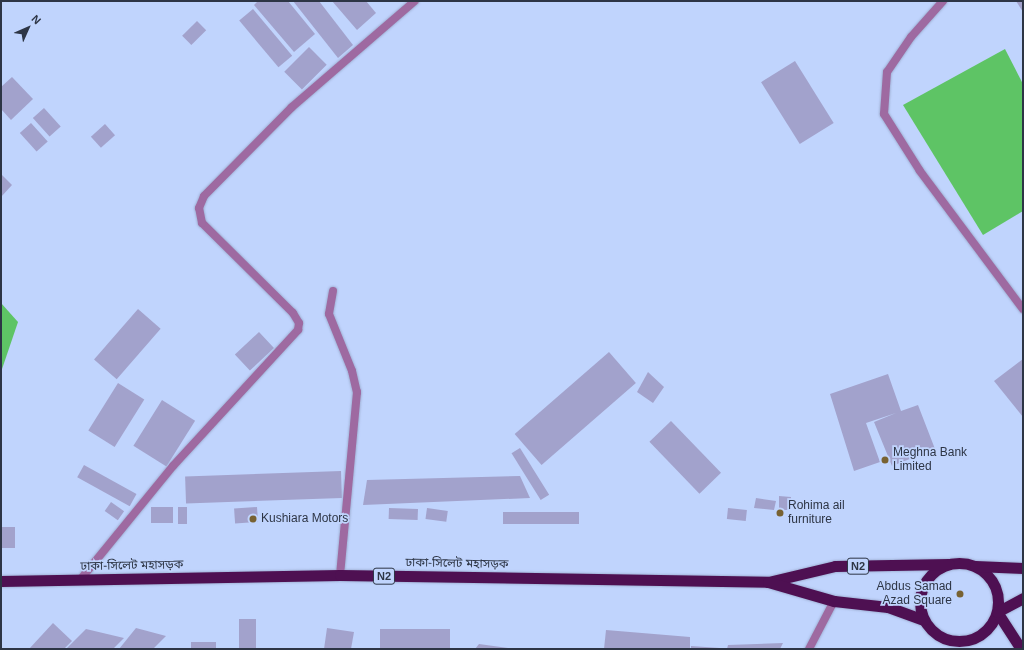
<!DOCTYPE html>
<meta charset="utf-8">
<style>
body{margin:0}
#map{position:relative;width:1024px;height:650px;overflow:hidden;background:#c0d4fd;font-family:Helvetica,"Noto Sans Bengali",sans-serif}
div>[style]{position:absolute}
.water>*{inset:0;background:#5ec465}
.building>*{inset:0;background:#a2a2cc;transform-origin:0 0}
.roads{filter:drop-shadow(0 0 1px #a0b1d5) drop-shadow(0 0 1px #a0b1d5)}
.service>*{height:8px;margin:-4px;padding:0 4px;transform-origin:4px;border-radius:4px;background:#9e6aa1}
.minor>*{height:8px;margin:-4px;padding:0 4px;transform-origin:4px;border-radius:4px;background:#9e6aa1}
.trunk>*{height:11px;margin:-5.5px;padding:0 5.5px;transform-origin:5.5px;border-radius:5.5px;background:#4e1052}
.trunk>.ring{margin:-5.5px;padding:0;box-sizing:content-box;background:none;border:11px solid #4e1052;border-radius:50%}
.dots>*{width:11px;height:11px;translate:-50% -50%;box-sizing:border-box;border:2px solid #c0d4fd;border-radius:50%}
span{translate:-50% -50%;white-space:nowrap;text-align:center;line-height:1.15;-webkit-text-stroke:3.5px #c0d4fd;paint-order:stroke}
.shield-label span{padding:1px 3px;background:#c0d4fd;border:1px solid;border-radius:3px;-webkit-text-stroke-width:0}
.shield-label{font-size:11px;color:#2d3545;font-weight:700}
.poi-label{font-size:12px;color:#2d3545}
.left{translate:0 -50%;text-align:left}
.right{translate:-100% -50%;text-align:right}
.street-label{font-size:12px;color:#2d3545}
.frame{position:absolute;inset:0;border:2px solid #2d3545;pointer-events:none}
.north{position:absolute;left:8px;top:8px;width:40px;height:40px;-webkit-text-stroke:3px #c0d4fd;paint-order:stroke;rotate:45deg;font-size:11px;font-weight:700;line-height:16px;text-align:center;color:#2d3545}
.north::after{content:'';display:block;margin:auto;width:14px;height:18px;background:#2d3545;clip-path:polygon(50% 0,100% 100%,50% 72%,0 100%)}
</style>
<div id="map">
<div class="water">
<i style="clip-path:polygon(1005px 49px,1023px 84px,1023px 211px,983px 235px,903px 105px)"></i>
<i style="clip-path:polygon(1px 303px,18px 322px,1px 372px)"></i>
</div>
<div class="building">
<i style="clip-path:polygon(258px 1px,288px 1px,315px 34px,294px 52px,254px 5px)"></i>
<i style="clip-path:polygon(293px 1px,319px 1px,353px 45px,338px 58px)"></i>
<i style="clip-path:polygon(332px 1px,366px 1px,376px 13px,357px 30px)"></i>
<i style="clip-path:polygon(1016px 1px,1023px 1px,1023px 12px)"></i>
<i style="left:253px;top:9px;width:61px;height:18px;rotate:50deg"></i>
<i style="left:197px;top:21px;width:13px;height:21px;rotate:45deg"></i>
<i style="left:309px;top:47px;width:25px;height:35px;rotate:45deg"></i>
<i style="left:795px;top:61px;width:73px;height:40px;rotate:58deg"></i>
<i style="clip-path:polygon(12px 77px,33px 99px,11px 120px,1px 109px,1px 87px)"></i>
<i style="left:44px;top:108px;width:25px;height:15px;rotate:48deg"></i>
<i style="left:31px;top:123px;width:25px;height:15px;rotate:48deg"></i>
<i style="left:105px;top:124px;width:15px;height:19px;rotate:48deg"></i>
<i style="clip-path:polygon(1px 174px,12px 185px,1px 197px)"></i>
<i style="left:138px;top:309px;width:30px;height:67px;rotate:41deg"></i>
<i style="left:259px;top:332px;width:22px;height:33px;rotate:47deg"></i>
<i style="left:609px;top:352px;width:41px;height:125px;rotate:49deg"></i>
<i style="clip-path:polygon(1023px 359px,1023px 417px,994px 381px)"></i>
<i style="clip-path:polygon(648px 372px,664px 387px,653px 403px,637px 392px)"></i>
<i style="clip-path:polygon(888px 374px,901px 411px,918px 405px,935px 449px,892px 466px,874px 422px,896px 413px,866px 423px,880px 462px,854px 471px,830px 394px)"></i>
<i style="left:118px;top:383px;width:31px;height:56px;rotate:32deg"></i>
<i style="left:162px;top:400px;width:39px;height:54px;rotate:32deg"></i>
<i style="left:671px;top:421px;width:72px;height:30px;rotate:46deg"></i>
<i style="left:520px;top:448px;width:55px;height:10px;rotate:58deg"></i>
<i style="left:84px;top:465px;width:60px;height:14px;rotate:29deg"></i>
<i style="left:341px;top:471px;width:27px;height:156px;rotate:88deg"></i>
<i style="clip-path:polygon(520px 476px,530px 498px,363px 505px,367px 480px)"></i>
<i style="clip-path:polygon(779px 496px,791px 497px,790px 510px,779px 510px)"></i>
<i style="clip-path:polygon(756px 498px,776px 501px,774px 510px,754px 508px)"></i>
<i style="left:111px;top:502px;width:16px;height:11px;rotate:35deg"></i>
<i style="left:151px;top:507px;width:22px;height:16px"></i>
<i style="left:178px;top:507px;width:9px;height:17px"></i>
<i style="left:257px;top:507px;width:15px;height:23px;rotate:86deg"></i>
<i style="left:389px;top:508px;width:29px;height:11px;rotate:2deg"></i>
<i style="left:427px;top:508px;width:21px;height:11px;rotate:8deg"></i>
<i style="left:728px;top:508px;width:19px;height:11px;rotate:6deg"></i>
<i style="left:579px;top:512px;width:12px;height:76px;rotate:90deg"></i>
<i style="left:1px;top:527px;width:14px;height:21px"></i>
<i style="left:239px;top:619px;width:17px;height:30px"></i>
<i style="clip-path:polygon(53px 623px,72px 641px,64px 649px,29px 649px)"></i>
<i style="clip-path:polygon(136px 628px,166px 636px,153px 649px,119px 649px)"></i>
<i style="clip-path:polygon(327px 628px,354px 632px,351px 649px,324px 649px)"></i>
<i style="clip-path:polygon(86px 629px,124px 638px,113px 649px,66px 649px)"></i>
<i style="left:380px;top:629px;width:70px;height:19px"></i>
<i style="clip-path:polygon(606px 630px,690px 637px,690px 649px,604px 649px)"></i>
<i style="left:191px;top:642px;width:25px;height:7px"></i>
<i style="clip-path:polygon(783px 643px,780px 649px,727px 649px,728px 645px)"></i>
<i style="clip-path:polygon(479px 644px,508px 648px,508px 649px,475px 649px)"></i>
<i style="clip-path:polygon(691px 646px,720px 648px,720px 649px,691px 649px)"></i>
</div>
<div class="roads">
<div class="service">
<i style="left:333px;top:291px;width:23px;rotate:100deg"></i>
<i style="left:329px;top:314px;width:61px;rotate:68deg"></i>
<i style="left:352px;top:371px;width:22px;rotate:77deg"></i>
<i style="left:357px;top:392px;width:184px;rotate:95.3deg"></i>
</div>
<div class="minor">
<i style="left:943px;top:1px;width:48px;rotate:131.6deg"></i>
<i style="left:911px;top:37px;width:42px;rotate:124.4deg"></i>
<i style="left:887px;top:72px;width:42px;rotate:94.1deg"></i>
<i style="left:884px;top:114px;width:67px;rotate:57.7deg"></i>
<i style="left:920px;top:171px;width:172px;rotate:53.3deg"></i>
<i style="left:80px;top:580px;width:147px;rotate:-50.8deg"></i>
<i style="left:173px;top:466px;width:185px;rotate:-47.4deg"></i>
<i style="left:298px;top:330px;width:7px;rotate:-82deg"></i>
<i style="left:299px;top:323px;width:12px;rotate:-121deg"></i>
<i style="left:293px;top:313px;width:128px;rotate:-135.3deg"></i>
<i style="left:202px;top:223px;width:15px;rotate:-101deg"></i>
<i style="left:199px;top:208px;width:13px;rotate:-67deg"></i>
<i style="left:204px;top:196px;width:125px;rotate:-45.3deg"></i>
<i style="left:292px;top:107px;width:162px;rotate:-40.8deg"></i>
<i style="left:809px;top:649px;width:54px;rotate:-62.5deg"></i>
</div>
<div class="trunk">
<i class="ring" style="left:920px;top:563px;width:67px;height:67px"></i>
<i style="left:975px;top:566px;width:48px;rotate:2.4deg"></i>
<i style="left:1px;top:581px;width:339px;rotate:-1deg"></i>
<i style="left:340px;top:575px;width:428px;rotate:0.9deg"></i>
<i style="left:768px;top:582px;width:69px;rotate:-13.4deg"></i>
<i style="left:835px;top:566px;width:114px;rotate:-1deg"></i>
<i style="left:768px;top:582px;width:69px;rotate:16.1deg"></i>
<i style="left:834px;top:601px;width:54px;rotate:6.3deg"></i>
<i style="left:888px;top:607px;width:38px;rotate:20deg"></i>
<i style="left:1021px;top:649px;width:44px;rotate:-123deg"></i>
<i style="left:997px;top:612px;width:30px;rotate:-28deg"></i>
</div>
</div>
<div class="dots">
<i style="left:885px;top:460px;background:#786232"></i>
<i style="left:780px;top:513px;background:#786232"></i>
<i style="left:253px;top:519px;background:#786232"></i>
<i style="left:960px;top:594px;background:#786232"></i>
</div>
<div class="shield-label">
<span style="left:858px;top:566px">N2</span>
<span style="left:384px;top:576px">N2</span>
</div>
<div class="poi-label">
<span class="left" style="left:893px;top:460px">Meghna Bank<br>Limited</span>
<span class="left" style="left:788px;top:513px">Rohima ail<br>furniture</span>
<span class="left" style="left:261px;top:519px">Kushiara Motors</span>
<span class="right" style="left:952px;top:594px">Abdus Samad<br>Azad Square</span>
</div>
<div class="street-label">
<span style="left:457px;top:564px;rotate:1deg">ঢাকা-সিলেট মহাসড়ক</span>
<span style="left:132px;top:566px;rotate:-1deg">ঢাকা-সিলেট মহাসড়ক</span>
</div>
<div class="frame"></div>
<div class="north">N</div>
</div>
